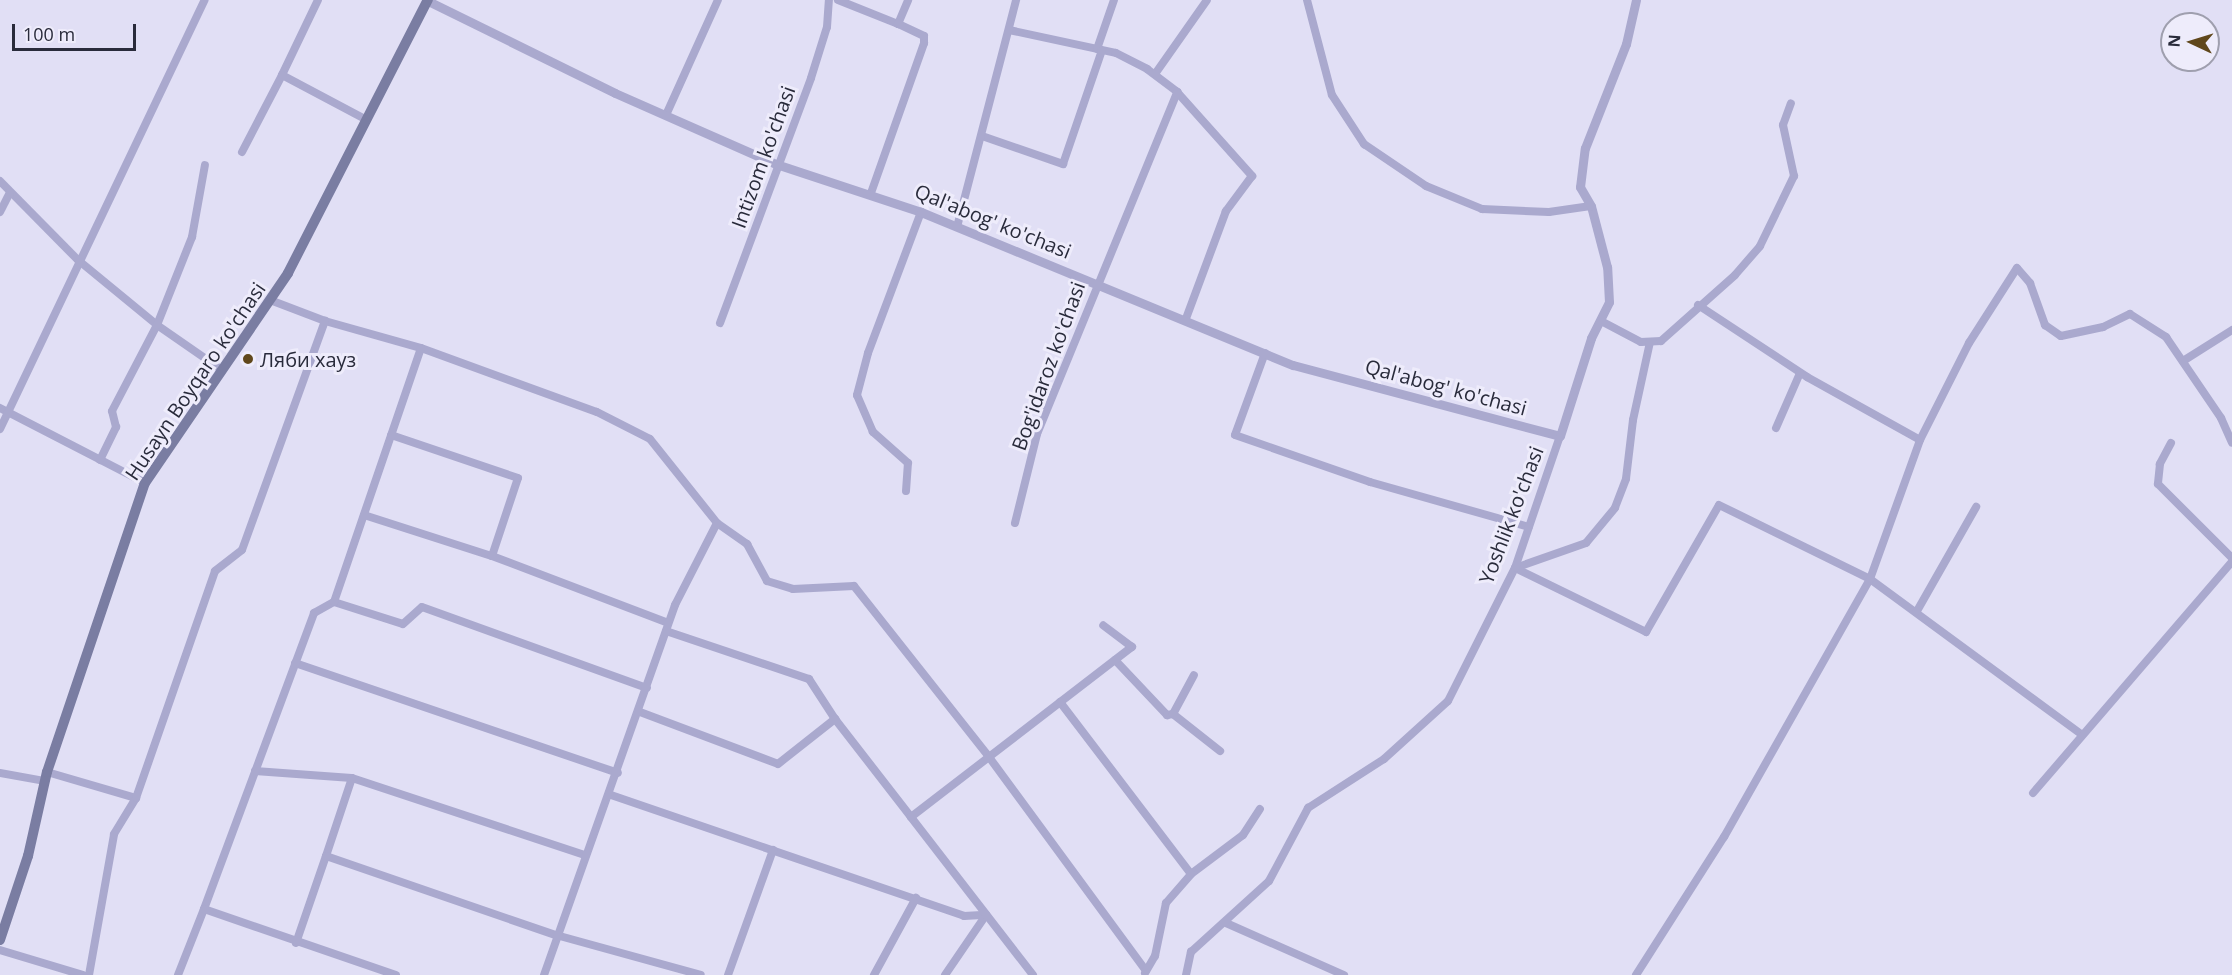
<!DOCTYPE html>
<meta charset="utf-8">
<style>
body{margin:0}
#map{position:relative;width:2232px;height:975px;overflow:hidden;background:#e1dff5;font-family:"Open Sans",sans-serif}
div>[style]{position:absolute}
.minor>*{height:8px;margin:-4px;padding:0 4px;transform-origin:4px;border-radius:4px;background:#aaa9ce}
.tertiary>*{height:9px;margin:-4.5px;padding:0 4.5px;transform-origin:4.5px;border-radius:4.5px;background:#aaa9ce}
.secondary>*{height:10px;margin:-5px;padding:0 5px;transform-origin:5px;border-radius:5px;background:#7a7da2}
.dots>*{width:16px;height:16px;translate:-50% -50%;box-sizing:border-box;border:3px solid #eeecfb;border-radius:50%}
span{translate:-50% -50%;white-space:nowrap;text-align:center;line-height:1.15;-webkit-text-stroke:6px #eeecfb;paint-order:stroke}
.street-label{font-size:20px;color:#292b3b}
.poi-label{font-size:20px;color:#292b3b}
.left{translate:0 -50%;text-align:left}
.north{position:absolute;left:2160px;top:12px;width:60px;height:60px;box-sizing:border-box;background:#eeecfb;border:2px solid #9f9fae;border-radius:50%;rotate:274deg;font-size:16px;font-weight:700;line-height:24px;text-align:center;color:#292b3b}
.north::after{content:'';display:block;margin:auto;width:21px;height:27px;background:#60471b;clip-path:polygon(50% 0,100% 100%,50% 72%,0 100%)}
.scale{position:absolute;left:12px;top:24px;width:124px;height:27px;box-sizing:border-box;border:3px solid #292b3b;border-top:0;padding-left:8px;font-size:18px;line-height:21px;white-space:nowrap;color:#292b3b;-webkit-text-stroke:4px #eeecfb;paint-order:stroke}
</style>
<div id="map">
<div class="minor">
<i style="left:838px;top:0;width:65px;rotate:21.8deg"></i>
<i style="left:898px;top:24px;width:26px;rotate:-67deg"></i>
<i style="left:1307px;top:0;width:98px;rotate:75.3deg"></i>
<i style="left:1332px;top:95px;width:59px;rotate:56.9deg"></i>
<i style="left:1364px;top:144px;width:75px;rotate:34.1deg"></i>
<i style="left:1426px;top:186px;width:61px;rotate:22.3deg"></i>
<i style="left:1482px;top:209px;width:67px;rotate:2.6deg"></i>
<i style="left:1549px;top:212px;width:42px;rotate:-8.1deg"></i>
<i style="left:1009px;top:30px;width:109px;rotate:12.1deg"></i>
<i style="left:1116px;top:53px;width:35px;rotate:27deg"></i>
<i style="left:1147px;top:69px;width:38px;rotate:37deg"></i>
<i style="left:1177px;top:92px;width:113px;rotate:48.2deg"></i>
<i style="left:1252px;top:176px;width:44px;rotate:126.6deg"></i>
<i style="left:1226px;top:211px;width:117px;rotate:110.4deg"></i>
<i style="left:1097px;top:49px;width:52px;rotate:-70.9deg"></i>
<i style="left:1155px;top:74px;width:90px;rotate:-54.9deg"></i>
<i style="left:282px;top:75px;width:83px;rotate:-64.4deg"></i>
<i style="left:666px;top:115px;width:126px;rotate:-65.7deg"></i>
<i style="left:982px;top:136px;width:86px;rotate:19.1deg"></i>
<i style="left:1063px;top:164px;width:120px;rotate:-71.1deg"></i>
<i style="left:242px;top:152px;width:87px;rotate:-62.5deg"></i>
<i style="left:282px;top:75px;width:96px;rotate:27.9deg"></i>
<i style="left:0;top:181px;width:111px;rotate:45.4deg"></i>
<i style="left:78px;top:260px;width:102px;rotate:39.4deg"></i>
<i style="left:157px;top:325px;width:79px;rotate:34.7deg"></i>
<i style="left:871px;top:193px;width:159px;rotate:-70.5deg"></i>
<i style="left:924px;top:43px;width:7px;rotate:-90deg"></i>
<i style="left:924px;top:36px;width:29px;rotate:-155deg"></i>
<i style="left:0;top:212px;width:22px;rotate:-63deg"></i>
<i style="left:957px;top:227px;width:235px;rotate:-75.4deg"></i>
<i style="left:270px;top:300px;width:59px;rotate:20.9deg"></i>
<i style="left:325px;top:321px;width:100px;rotate:15.7deg"></i>
<i style="left:421px;top:348px;width:187px;rotate:20deg"></i>
<i style="left:597px;top:412px;width:59px;rotate:27deg"></i>
<i style="left:650px;top:439px;width:107px;rotate:51.4deg"></i>
<i style="left:717px;top:523px;width:37px;rotate:35deg"></i>
<i style="left:747px;top:544px;width:42px;rotate:61.6deg"></i>
<i style="left:767px;top:581px;width:27px;rotate:17deg"></i>
<i style="left:793px;top:589px;width:61px;rotate:-2.8deg"></i>
<i style="left:854px;top:586px;width:218px;rotate:51.7deg"></i>
<i style="left:989px;top:757px;width:265px;rotate:53.7deg"></i>
<i style="left:1698px;top:305px;width:131px;rotate:33.4deg"></i>
<i style="left:1807px;top:377px;width:129px;rotate:29.1deg"></i>
<i style="left:1601px;top:321px;width:45px;rotate:27.7deg"></i>
<i style="left:1641px;top:342px;width:20px;rotate:-3deg"></i>
<i style="left:1661px;top:341px;width:99px;rotate:-41.7deg"></i>
<i style="left:1735px;top:275px;width:38px;rotate:-49deg"></i>
<i style="left:1760px;top:246px;width:78px;rotate:-64.1deg"></i>
<i style="left:1794px;top:176px;width:52px;rotate:-102.2deg"></i>
<i style="left:1783px;top:125px;width:23px;rotate:-70deg"></i>
<i style="left:720px;top:323px;width:261px;rotate:-69.6deg"></i>
<i style="left:811px;top:78px;width:53px;rotate:-72.6deg"></i>
<i style="left:827px;top:27px;width:27px;rotate:-86deg"></i>
<i style="left:1650px;top:342px;width:80px;rotate:102.3deg"></i>
<i style="left:1633px;top:420px;width:59px;rotate:96.8deg"></i>
<i style="left:1626px;top:479px;width:31px;rotate:111deg"></i>
<i style="left:1615px;top:508px;width:45px;rotate:129.6deg"></i>
<i style="left:1586px;top:543px;width:75px;rotate:160.6deg"></i>
<i style="left:1515px;top:568px;width:146px;rotate:26deg"></i>
<i style="left:1646px;top:632px;width:146px;rotate:-60.1deg"></i>
<i style="left:1719px;top:505px;width:168px;rotate:26.1deg"></i>
<i style="left:1870px;top:579px;width:262px;rotate:36.3deg"></i>
<i style="left:1265px;top:353px;width:87px;rotate:110.1deg"></i>
<i style="left:1235px;top:435px;width:143px;rotate:19.2deg"></i>
<i style="left:1370px;top:482px;width:165px;rotate:15.8deg"></i>
<i style="left:2183px;top:361px;width:58px;rotate:-32.3deg"></i>
<i style="left:0;top:408px;width:163px;rotate:27.3deg"></i>
<i style="left:1776px;top:428px;width:60px;rotate:-66.4deg"></i>
<i style="left:0;top:429px;width:475px;rotate:-64.5deg"></i>
<i style="left:2171px;top:443px;width:24px;rotate:118deg"></i>
<i style="left:2160px;top:464px;width:20px;rotate:96deg"></i>
<i style="left:2158px;top:484px;width:105px;rotate:45deg"></i>
<i style="left:100px;top:460px;width:37px;rotate:-64deg"></i>
<i style="left:116px;top:427px;width:16px;rotate:-104deg"></i>
<i style="left:112px;top:411px;width:97px;rotate:-62.4deg"></i>
<i style="left:157px;top:325px;width:95px;rotate:-68.3deg"></i>
<i style="left:192px;top:237px;width:73px;rotate:-79.8deg"></i>
<i style="left:906px;top:491px;width:28px;rotate:-86deg"></i>
<i style="left:908px;top:463px;width:47px;rotate:-138.5deg"></i>
<i style="left:873px;top:432px;width:40px;rotate:-113.4deg"></i>
<i style="left:857px;top:395px;width:43px;rotate:-75.3deg"></i>
<i style="left:868px;top:353px;width:151px;rotate:-69.4deg"></i>
<i style="left:364px;top:515px;width:134px;rotate:17.8deg"></i>
<i style="left:492px;top:556px;width:82px;rotate:-71.6deg"></i>
<i style="left:518px;top:478px;width:134px;rotate:-161.3deg"></i>
<i style="left:1015px;top:523px;width:92px;rotate:-76.1deg"></i>
<i style="left:1037px;top:434px;width:370px;rotate:-67.7deg"></i>
<i style="left:492px;top:556px;width:188px;rotate:20.8deg"></i>
<i style="left:334px;top:602px;width:72px;rotate:17.7deg"></i>
<i style="left:403px;top:624px;width:25px;rotate:-42deg"></i>
<i style="left:422px;top:607px;width:239px;rotate:19.8deg"></i>
<i style="left:1917px;top:611px;width:120px;rotate:-60.4deg"></i>
<i style="left:666px;top:631px;width:151px;rotate:18.6deg"></i>
<i style="left:809px;top:679px;width:48px;rotate:57deg"></i>
<i style="left:1115px;top:660px;width:76px;rotate:46.6deg"></i>
<i style="left:1167px;top:715px;width:6px;rotate:-9deg"></i>
<i style="left:1173px;top:714px;width:44px;rotate:-61.7deg"></i>
<i style="left:295px;top:663px;width:341px;rotate:18.8deg"></i>
<i style="left:1060px;top:702px;width:216px;rotate:52.7deg"></i>
<i style="left:1191px;top:874px;width:65px;rotate:-36.9deg"></i>
<i style="left:1243px;top:835px;width:31px;rotate:-57deg"></i>
<i style="left:640px;top:712px;width:147px;rotate:20.6deg"></i>
<i style="left:778px;top:764px;width:73px;rotate:-38.3deg"></i>
<i style="left:835px;top:719px;width:124px;rotate:52.2deg"></i>
<i style="left:1173px;top:714px;width:60px;rotate:38.2deg"></i>
<i style="left:255px;top:771px;width:97px;rotate:4.1deg"></i>
<i style="left:352px;top:778px;width:245px;rotate:18.3deg"></i>
<i style="left:47px;top:772px;width:93px;rotate:16.3deg"></i>
<i style="left:0;top:773px;width:46px;rotate:10.1deg"></i>
<i style="left:2033px;top:793px;width:305px;rotate:-49.3deg"></i>
<i style="left:611px;top:795px;width:373px;rotate:18.9deg"></i>
<i style="left:964px;top:916px;width:22px;rotate:-3deg"></i>
<i style="left:326px;top:856px;width:82px;rotate:-71.6deg"></i>
<i style="left:204px;top:909px;width:316px;rotate:-69.6deg"></i>
<i style="left:314px;top:613px;width:23px;rotate:-29deg"></i>
<i style="left:334px;top:602px;width:268px;rotate:-71.1deg"></i>
<i style="left:1226px;top:923px;width:129px;rotate:23.8deg"></i>
<i style="left:296px;top:943px;width:92px;rotate:-71deg"></i>
<i style="left:326px;top:856px;width:243px;rotate:19deg"></i>
<i style="left:556px;top:935px;width:150px;rotate:15.4deg"></i>
<i style="left:0;top:950px;width:87px;rotate:16.8deg"></i>
<i style="left:1145px;top:973px;width:20px;rotate:-60deg"></i>
<i style="left:1155px;top:956px;width:54px;rotate:-78.3deg"></i>
<i style="left:1166px;top:903px;width:38px;rotate:-49deg"></i>
<i style="left:89px;top:975px;width:143px;rotate:-79.9deg"></i>
<i style="left:114px;top:834px;width:42px;rotate:-58.6deg"></i>
<i style="left:136px;top:798px;width:240px;rotate:-70.8deg"></i>
<i style="left:215px;top:571px;width:34px;rotate:-38deg"></i>
<i style="left:242px;top:550px;width:244px;rotate:-70.1deg"></i>
<i style="left:178px;top:975px;width:71px;rotate:-68.5deg"></i>
<i style="left:204px;top:909px;width:203px;rotate:19deg"></i>
<i style="left:544px;top:975px;width:393px;rotate:-70.5deg"></i>
<i style="left:675px;top:605px;width:92px;rotate:-62.9deg"></i>
<i style="left:728px;top:975px;width:133px;rotate:-70.2deg"></i>
<i style="left:874px;top:975px;width:88px;rotate:-61.4deg"></i>
<i style="left:945px;top:975px;width:73px;rotate:-55.7deg"></i>
<i style="left:1033px;top:975px;width:200px;rotate:-127.7deg"></i>
<i style="left:911px;top:817px;width:279px;rotate:-37.6deg"></i>
<i style="left:1132px;top:647px;width:36px;rotate:-143deg"></i>
<i style="left:1186px;top:975px;width:24px;rotate:-78deg"></i>
<i style="left:1191px;top:952px;width:105px;rotate:-42.3deg"></i>
<i style="left:1269px;top:881px;width:83px;rotate:-61.9deg"></i>
<i style="left:1308px;top:808px;width:90px;rotate:-32.8deg"></i>
<i style="left:1384px;top:759px;width:86px;rotate:-42.2deg"></i>
<i style="left:1448px;top:701px;width:149px;rotate:-63.3deg"></i>
<i style="left:1515px;top:568px;width:139px;rotate:-71.2deg"></i>
<i style="left:1636px;top:975px;width:164px;rotate:-57.5deg"></i>
<i style="left:1724px;top:837px;width:296px;rotate:-60.5deg"></i>
<i style="left:1870px;top:579px;width:148px;rotate:-70.2deg"></i>
<i style="left:1920px;top:440px;width:109px;rotate:-63.2deg"></i>
<i style="left:1969px;top:343px;width:89px;rotate:-57.4deg"></i>
<i style="left:2017px;top:268px;width:20px;rotate:49deg"></i>
<i style="left:2030px;top:283px;width:45px;rotate:70.3deg"></i>
<i style="left:2045px;top:325px;width:19px;rotate:35deg"></i>
<i style="left:2061px;top:336px;width:43px;rotate:-12.1deg"></i>
<i style="left:2103px;top:327px;width:30px;rotate:-26deg"></i>
<i style="left:2130px;top:314px;width:43px;rotate:32.6deg"></i>
<i style="left:2166px;top:337px;width:98px;rotate:55.8deg"></i>
<i style="left:2221px;top:418px;width:27px;rotate:66deg"></i>
</div>
<div class="tertiary">
<i style="left:428px;top:1px;width:208px;rotate:26.2deg"></i>
<i style="left:615px;top:93px;width:176px;rotate:23.8deg"></i>
<i style="left:776px;top:164px;width:153px;rotate:18.3deg"></i>
<i style="left:921px;top:212px;width:402px;rotate:22.4deg"></i>
<i style="left:1293px;top:365px;width:276px;rotate:14.9deg"></i>
<i style="left:1560px;top:436px;width:103px;rotate:-72.4deg"></i>
<i style="left:1591px;top:338px;width:40px;rotate:-63.4deg"></i>
<i style="left:1609px;top:302px;width:35px;rotate:-93deg"></i>
<i style="left:1607px;top:267px;width:63px;rotate:-104.7deg"></i>
<i style="left:1591px;top:206px;width:22px;rotate:-120deg"></i>
<i style="left:1580px;top:187px;width:39px;rotate:-83deg"></i>
<i style="left:1585px;top:148px;width:112px;rotate:-68.5deg"></i>
<i style="left:1626px;top:44px;width:45px;rotate:-77.2deg"></i>
</div>
<div class="secondary">
<i style="left:0;top:940px;width:89px;rotate:-71.6deg"></i>
<i style="left:28px;top:856px;width:86px;rotate:-77.3deg"></i>
<i style="left:47px;top:772px;width:305px;rotate:-71.3deg"></i>
<i style="left:145px;top:483px;width:254px;rotate:-55.7deg"></i>
<i style="left:288px;top:273px;width:307px;rotate:-62.9deg"></i>
</div>
<div class="dots">
<i style="left:248px;top:359px;background:#60471b"></i>
</div>
<div class="street-label">
<span style="left:763px;top:157px;rotate:-70deg">Intizom ko'chasi</span>
<span style="left:993px;top:221px;rotate:22deg">Qal'abog' ko'chasi</span>
<span style="left:1048px;top:366px;rotate:-70deg">Bog'idaroz ko'chasi</span>
<span style="left:195px;top:381px;rotate:-56deg">Husayn Boyqaro ko'chasi</span>
<span style="left:1446px;top:387px;rotate:15deg">Qal'abog' ko'chasi</span>
<span style="left:1511px;top:515px;rotate:-69deg">Yoshlik ko'chasi</span>
</div>
<div class="poi-label">
<span class="left" style="left:260px;top:359px">Ляби хауз</span>
</div>
<div class="north">N</div>
<div class="scale">100 m</div>
</div>
